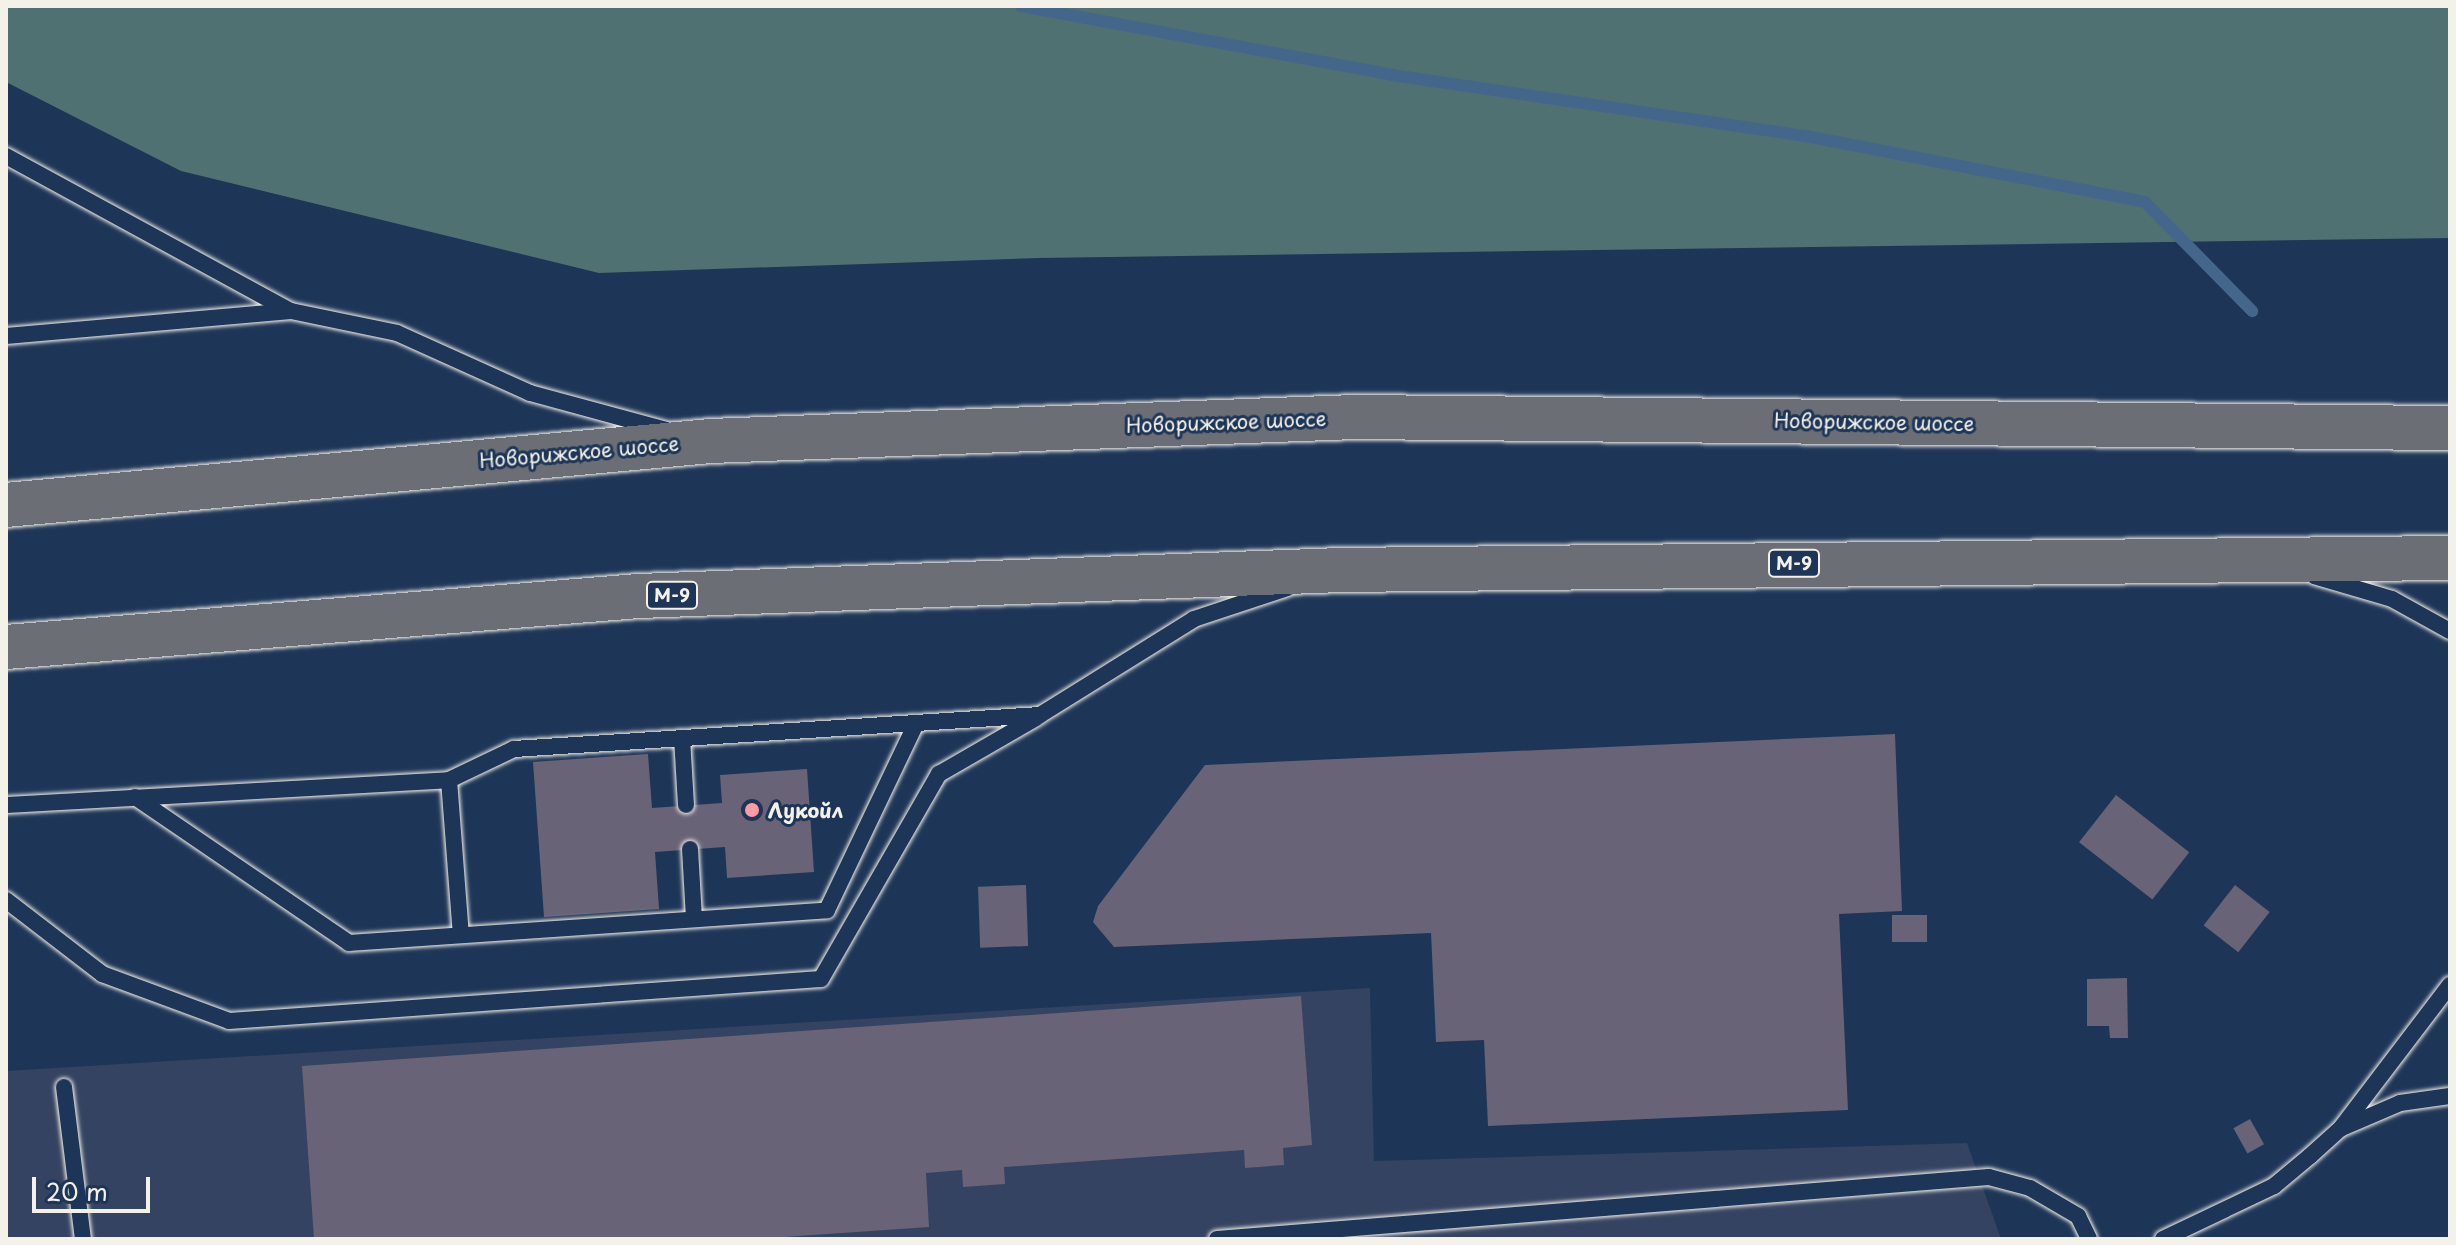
<!DOCTYPE html>
<meta charset="utf-8">
<style>
body{margin:0}
#map{position:relative;width:2456px;height:1245px;overflow:hidden;background:#1d3557;font-family:"Playpen Sans",sans-serif}
div>[style]{position:absolute}
.built>*{inset:0;background:#344361}
.green>*{inset:0;background:#4f7171}
.stream>*{height:12px;margin:-6px;padding:0 6px;transform-origin:6px;border-radius:6px;background:#45668b}
.building>*{inset:0;background:#686377;transform-origin:0 0}
.roads{filter:drop-shadow(0 0 2px #f4f1e8) drop-shadow(0 0 2px #f4f1e8)}
.lane>*{height:16px;margin:-8px;padding:0 8px;transform-origin:8px;border-radius:8px;background:#1d3557}
.highway>*{height:44px;margin:-22px;padding:0 22px;transform-origin:22px;border-radius:22px;background:#6b6f75}
.dots>*{width:22px;height:22px;translate:-50% -50%;box-sizing:border-box;border:4px solid #1d3557;border-radius:50%}
span{translate:-50% -50%;white-space:nowrap;text-align:center;line-height:1.15;-webkit-text-stroke:6px #1d3557;paint-order:stroke}
.shield-label span{padding:2px 6px;background:#1d3557;border:2px solid;border-radius:6px;-webkit-text-stroke-width:0}
.shield-label{font-size:18px;color:#f4f1e8;font-weight:700}
.street-label{font-size:20px;color:#f4f1e8}
.poi-label{font-size:20px;color:#f4f1e8;font-weight:700}
.left{translate:0 -50%;text-align:left}
.frame{position:absolute;inset:0;border:8px solid #f4f1e8;pointer-events:none}
.scale{position:absolute;left:32px;top:1177px;width:118px;height:36px;box-sizing:border-box;border:4px solid #f4f1e8;border-top:0;padding-left:10px;font-size:24px;line-height:28px;white-space:nowrap;color:#f4f1e8;-webkit-text-stroke:6px #1d3557;paint-order:stroke}
</style>
<div id="map">
<div class="built">
<i style="clip-path:polygon(1370px 988px,1374px 1161px,1967px 1143px,2001px 1239px,6px 1239px,6px 1071px)"></i>
</div>
<div class="green">
<i style="clip-path:polygon(6px 6px,2450px 6px,2450px 238px,1038px 258px,599px 273px,181px 171px,6px 82px)"></i>
</div>
<div class="stream">
<i style="left:1021px;top:6px;width:377px;rotate:10.5deg"></i>
<i style="left:1392px;top:75px;width:418px;rotate:8.4deg"></i>
<i style="left:1806px;top:136px;width:345px;rotate:11deg"></i>
<i style="left:2145px;top:202px;width:153px;rotate:45.5deg"></i>
</div>
<div class="building">
<i style="clip-path:polygon(1895px 734px,1902px 911px,1839px 914px,1848px 1110px,1488px 1126px,1484px 1040px,1436px 1042px,1431px 933px,1114px 947px,1093px 922px,1098px 906px,1205px 765px)"></i>
<i style="clip-path:polygon(648px 754px,652px 808px,722px 803px,720px 775px,807px 769px,814px 872px,727px 878px,725px 847px,655px 852px,659px 909px,544px 917px,533px 762px)"></i>
<i style="left:2116px;top:795px;width:93px;height:60px;rotate:38deg"></i>
<i style="left:1026px;top:885px;width:61px;height:48px;rotate:88deg"></i>
<i style="left:2235px;top:885px;width:44px;height:51px;rotate:38deg"></i>
<i style="left:1892px;top:915px;width:35px;height:27px"></i>
<i style="clip-path:polygon(2127px 978px,2128px 1038px,2110px 1038px,2109px 1026px,2087px 1026px,2087px 979px)"></i>
<i style="clip-path:polygon(1301px 996px,1312px 1145px,1283px 1148px,1284px 1165px,1245px 1168px,1244px 1150px,1004px 1167px,1005px 1184px,963px 1187px,962px 1170px,926px 1173px,929px 1227px,755px 1239px,314px 1239px,302px 1066px)"></i>
<i style="left:2250px;top:1119px;width:29px;height:19px;rotate:61deg"></i>
</div>
<div class="roads">
<div class="lane">
<i style="left:6px;top:156px;width:322px;rotate:28.6deg"></i>
<i style="left:6px;top:336px;width:286px;rotate:-5deg"></i>
<i style="left:291px;top:311px;width:108px;rotate:11.7deg"></i>
<i style="left:397px;top:333px;width:146px;rotate:24.3deg"></i>
<i style="left:530px;top:393px;width:141px;rotate:15.2deg"></i>
<i style="left:2314px;top:576px;width:81px;rotate:16.4deg"></i>
<i style="left:2392px;top:599px;width:66px;rotate:28.9deg"></i>
<i style="left:682px;top:738px;width:67px;rotate:86.6deg"></i>
<i style="left:449px;top:780px;width:155px;rotate:85.6deg"></i>
<i style="left:135px;top:797px;width:259px;rotate:34.3deg"></i>
<i style="left:349px;top:943px;width:479px;rotate:-3.9deg"></i>
<i style="left:827px;top:910px;width:207px;rotate:-64.5deg"></i>
<i style="left:6px;top:805px;width:444px;rotate:-3.2deg"></i>
<i style="left:449px;top:780px;width:72px;rotate:-25.5deg"></i>
<i style="left:514px;top:749px;width:527px;rotate:-3.7deg"></i>
<i style="left:1040px;top:715px;width:181px;rotate:-31.9deg"></i>
<i style="left:1194px;top:619px;width:98px;rotate:-18.4deg"></i>
<i style="left:690px;top:849px;width:70px;rotate:86.7deg"></i>
<i style="left:6px;top:900px;width:121px;rotate:37.6deg"></i>
<i style="left:102px;top:974px;width:135px;rotate:20.3deg"></i>
<i style="left:229px;top:1021px;width:593px;rotate:-4.06deg"></i>
<i style="left:821px;top:979px;width:237px;rotate:-60.1deg"></i>
<i style="left:939px;top:774px;width:112px;rotate:-30deg"></i>
<i style="left:64px;top:1087px;width:153px;rotate:82.9deg"></i>
<i style="left:2342px;top:1128px;width:63px;rotate:-23.3deg"></i>
<i style="left:2400px;top:1103px;width:50px;rotate:-8deg"></i>
<i style="left:1217px;top:1239px;width:774px;rotate:-4.59deg"></i>
<i style="left:1989px;top:1177px;width:42px;rotate:15deg"></i>
<i style="left:2030px;top:1188px;width:56px;rotate:30.3deg"></i>
<i style="left:2078px;top:1216px;width:25px;rotate:64deg"></i>
<i style="left:2163px;top:1239px;width:123px;rotate:-25.5deg"></i>
<i style="left:2274px;top:1186px;width:47px;rotate:-39.8deg"></i>
<i style="left:2310px;top:1156px;width:42px;rotate:-42.1deg"></i>
<i style="left:2341px;top:1128px;width:180px;rotate:-52.7deg"></i>
</div>
<div class="highway">
<i style="left:6px;top:505px;width:707px;rotate:-5.19deg"></i>
<i style="left:710px;top:441px;width:645px;rotate:-2.13deg"></i>
<i style="left:1355px;top:417px;width:1095px;rotate:0.58deg"></i>
<i style="left:6px;top:647px;width:635px;rotate:-4.61deg"></i>
<i style="left:639px;top:596px;width:701px;rotate:-2.12deg"></i>
<i style="left:1340px;top:570px;width:1110px;rotate:-0.62deg"></i>
</div>
</div>
<div class="dots">
<i style="left:752px;top:810px;background:#ff9aa2"></i>
</div>
<div class="shield-label">
<span style="left:1794px;top:563px">М-9</span>
<span style="left:672px;top:595px">М-9</span>
</div>
<div class="street-label">
<span style="left:1226px;top:422px;rotate:-2deg">Новорижское шоссе</span>
<span style="left:1874px;top:422px;rotate:1deg">Новорижское шоссе</span>
<span style="left:579px;top:452px;rotate:-5deg">Новорижское шоссе</span>
</div>
<div class="poi-label">
<span class="left" style="left:768px;top:810px">Лукойл</span>
</div>
<div class="frame"></div>
<div class="scale">20 m</div>
</div>
